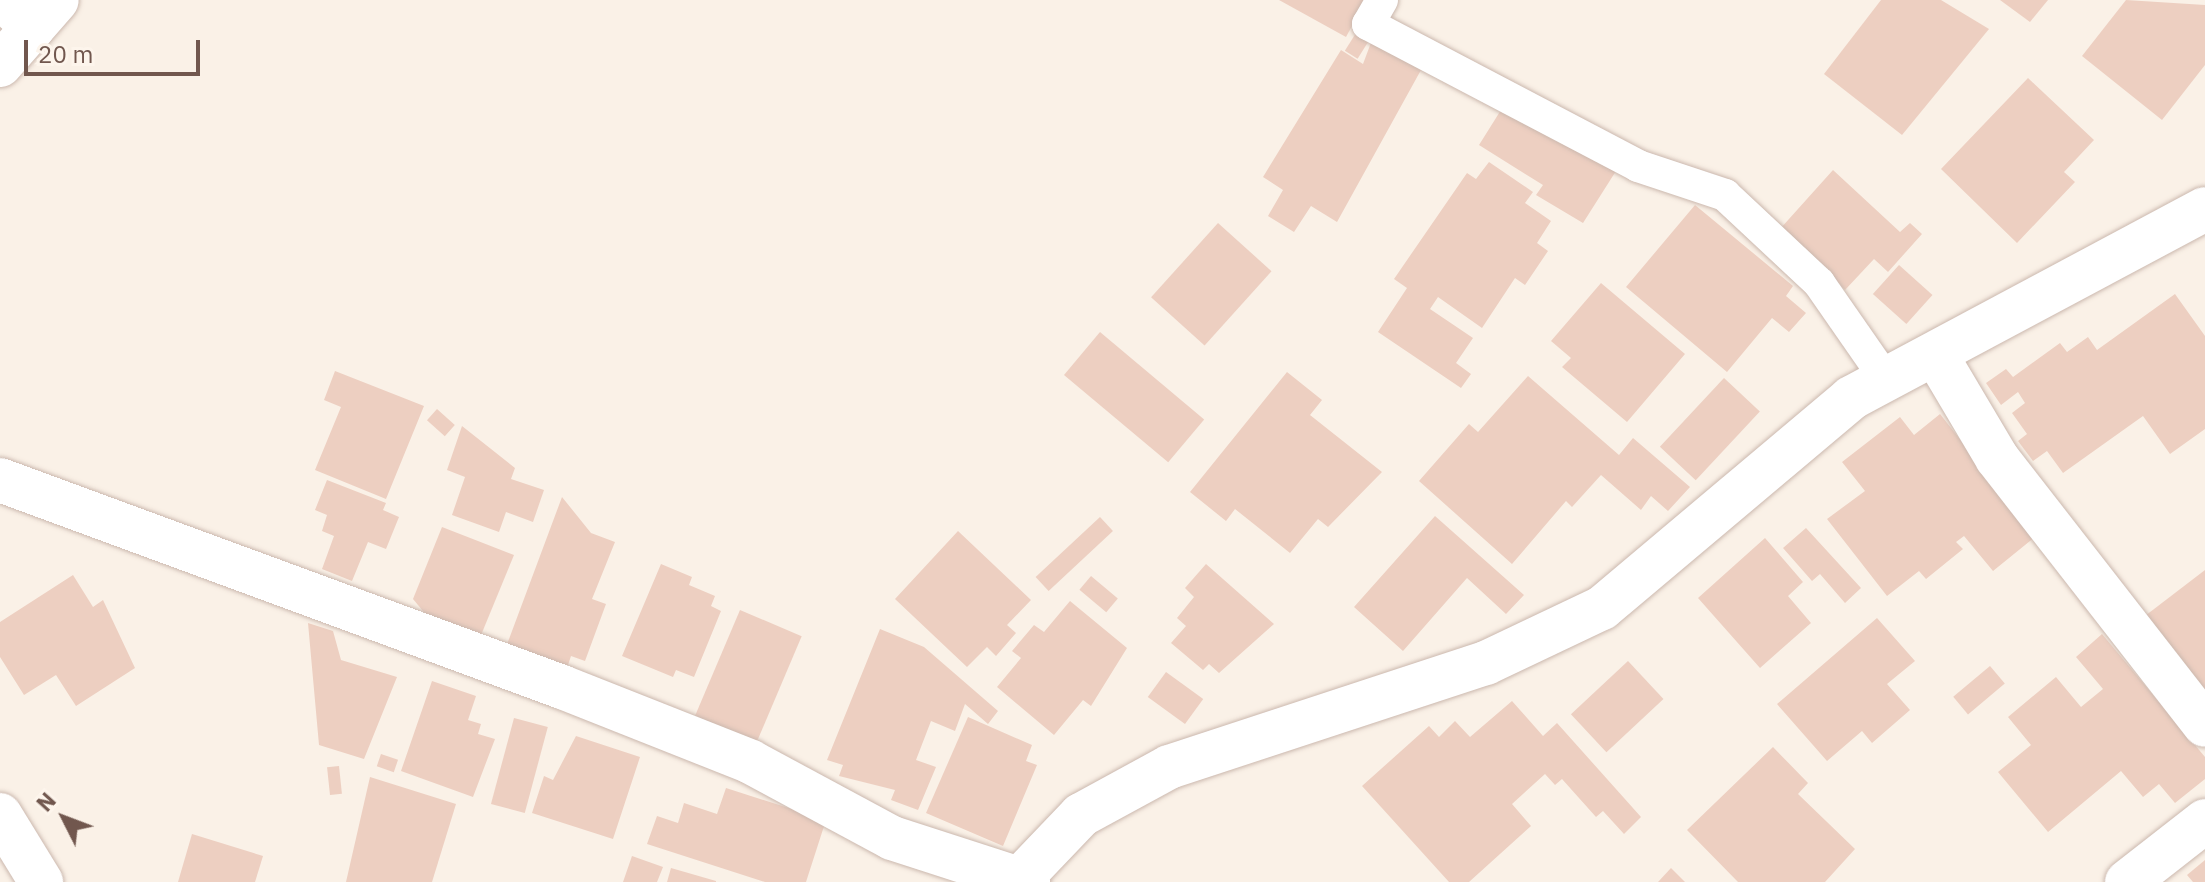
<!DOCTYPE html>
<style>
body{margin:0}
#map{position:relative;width:2205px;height:882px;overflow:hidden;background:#faf1e7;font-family:"IBM Plex Sans",sans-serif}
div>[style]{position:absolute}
.building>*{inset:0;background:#edcfc1;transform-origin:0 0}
.roads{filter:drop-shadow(0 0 2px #cbb8ae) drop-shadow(0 0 2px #cbb8ae)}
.service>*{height:32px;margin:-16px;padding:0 16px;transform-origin:16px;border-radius:16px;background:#fff}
.minor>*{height:44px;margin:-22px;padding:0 22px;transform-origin:22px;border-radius:22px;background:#fff}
.tertiary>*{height:44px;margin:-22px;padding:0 22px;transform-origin:22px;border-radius:22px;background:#fff}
span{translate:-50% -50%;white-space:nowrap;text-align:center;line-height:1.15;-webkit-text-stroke:7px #fdf5ec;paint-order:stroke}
.north{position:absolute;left:24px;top:778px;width:80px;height:80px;-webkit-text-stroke:6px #fdf5ec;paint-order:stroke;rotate:312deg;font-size:22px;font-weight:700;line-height:32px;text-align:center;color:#71574e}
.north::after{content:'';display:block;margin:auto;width:28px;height:36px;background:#71574e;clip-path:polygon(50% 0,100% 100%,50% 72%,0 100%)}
.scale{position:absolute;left:24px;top:40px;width:176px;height:36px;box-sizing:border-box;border:4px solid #71574e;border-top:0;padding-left:10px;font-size:24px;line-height:28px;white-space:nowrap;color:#71574e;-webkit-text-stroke:6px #fdf5ec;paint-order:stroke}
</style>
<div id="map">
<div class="building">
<i style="clip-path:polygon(1279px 0,1366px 0,1346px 37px)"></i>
<i style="clip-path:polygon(1881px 0,1941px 0,1989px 29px,1902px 135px,1824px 74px)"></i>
<i style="clip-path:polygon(2000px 0,2048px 0,2030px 22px)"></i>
<i style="clip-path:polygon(2126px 0,2205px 5px,2205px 65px,2162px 120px,2082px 56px)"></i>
<i style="left:1356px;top:33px;width:15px;height:21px;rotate:32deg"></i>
<i style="clip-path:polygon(1372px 40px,1421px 70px,1337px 222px,1311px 206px,1294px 232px,1268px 216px,1283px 190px,1263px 177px,1341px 50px,1363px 64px)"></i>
<i style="clip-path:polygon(2028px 78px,2094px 140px,2064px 172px,2075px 182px,2017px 243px,1941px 169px)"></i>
<i style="clip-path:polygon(1506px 102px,1616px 171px,1583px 223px,1536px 195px,1543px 185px,1479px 145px)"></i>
<i style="clip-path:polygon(1489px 162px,1533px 192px,1525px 203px,1551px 221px,1537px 243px,1548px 251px,1525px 285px,1515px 278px,1482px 328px,1438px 297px,1430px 309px,1473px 338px,1456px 363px,1471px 374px,1461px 388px,1378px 332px,1407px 288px,1394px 279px,1467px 173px,1476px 179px)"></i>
<i style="clip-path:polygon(1833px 170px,1900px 232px,1910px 223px,1922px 234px,1888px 272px,1874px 259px,1845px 290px,1780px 229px)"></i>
<i style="clip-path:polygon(1695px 205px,1793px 286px,1786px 296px,1806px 313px,1789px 332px,1772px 318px,1727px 372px,1626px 287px)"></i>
<i style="left:1218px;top:223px;width:72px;height:100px;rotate:42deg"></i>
<i style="left:1899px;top:265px;width:45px;height:39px;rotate:42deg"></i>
<i style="clip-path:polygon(1601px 283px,1685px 354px,1627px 422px,1562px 367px,1571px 358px,1551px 341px)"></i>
<i style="clip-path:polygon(2175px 294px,2205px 336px,2205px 429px,2170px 454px,2143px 416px,2063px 473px,2047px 451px,2033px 461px,2018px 441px,2027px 434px,2012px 413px,2025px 403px,2018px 392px,2001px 405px,1986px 383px,2006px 369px,2013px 377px,2060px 343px,2067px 352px,2088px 337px,2097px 350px)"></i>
<i style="left:1100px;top:332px;width:136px;height:56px;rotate:40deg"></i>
<i style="clip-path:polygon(335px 371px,424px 406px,386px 499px,315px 470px,341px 407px,324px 400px)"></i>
<i style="clip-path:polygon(1287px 372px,1322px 400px,1310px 415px,1382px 472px,1328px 527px,1318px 519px,1290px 553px,1235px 509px,1226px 521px,1190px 492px)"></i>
<i style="clip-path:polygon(1528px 376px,1619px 455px,1633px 438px,1690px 487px,1668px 511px,1651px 496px,1641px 510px,1601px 475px,1572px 507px,1566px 501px,1512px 564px,1419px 481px,1469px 424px,1478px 432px)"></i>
<i style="left:1724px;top:378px;width:49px;height:94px;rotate:43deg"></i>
<i style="left:437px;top:409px;width:24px;height:15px;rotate:42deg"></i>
<i style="clip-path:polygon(1940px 414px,2036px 536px,1993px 571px,1964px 536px,1956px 542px,1963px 549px,1926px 579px,1919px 571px,1887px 596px,1827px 519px,1865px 491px,1842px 462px,1900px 417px,1914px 435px)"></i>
<i style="clip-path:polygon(462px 426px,515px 468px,511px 479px,544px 490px,533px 522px,506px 512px,499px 532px,452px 515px,465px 477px,447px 470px)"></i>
<i style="clip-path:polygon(327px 480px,386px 503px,383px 510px,399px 517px,386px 549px,368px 542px,352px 581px,322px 569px,334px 536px,322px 531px,327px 515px,315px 510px)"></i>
<i style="clip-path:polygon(562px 497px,591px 533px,615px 542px,592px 599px,606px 604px,585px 661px,571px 656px,568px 665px,554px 665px,506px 647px)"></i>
<i style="clip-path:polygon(1435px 516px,1524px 595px,1506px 614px,1467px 578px,1403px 651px,1354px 607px)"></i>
<i style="left:1100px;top:517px;width:19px;height:88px;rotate:47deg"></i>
<i style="clip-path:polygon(442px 527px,514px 555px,479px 640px,432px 622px,413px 599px)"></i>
<i style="clip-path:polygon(1806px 528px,1861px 588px,1845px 603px,1820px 574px,1812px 581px,1783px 548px)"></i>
<i style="clip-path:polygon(958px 531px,1031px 600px,1007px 625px,1016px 633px,996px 656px,987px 647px,967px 667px,895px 599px)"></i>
<i style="clip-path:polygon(1765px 538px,1803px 582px,1788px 596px,1811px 623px,1760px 668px,1698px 598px)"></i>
<i style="clip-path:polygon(661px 564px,692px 577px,689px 585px,715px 596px,711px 606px,721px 611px,694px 677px,676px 670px,673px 677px,622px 656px)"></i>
<i style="clip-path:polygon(1206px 564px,1274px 624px,1219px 673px,1209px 664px,1203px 670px,1171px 643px,1186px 626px,1177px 618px,1194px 597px,1185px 588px)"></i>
<i style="clip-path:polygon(2205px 570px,2205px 692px,2141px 619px)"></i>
<i style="clip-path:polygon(73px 575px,93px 607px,103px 600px,135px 668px,76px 706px,56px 675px,24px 695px,0 657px,0 622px)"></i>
<i style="left:1091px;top:576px;width:35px;height:18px;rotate:40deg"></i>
<i style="clip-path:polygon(1070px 601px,1127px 648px,1091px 706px,1083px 700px,1054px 735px,997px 687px,1021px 658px,1012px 651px,1034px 625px,1044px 632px)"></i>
<i style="left:740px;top:610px;width:67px;height:115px;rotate:23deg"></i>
<i style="clip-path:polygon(1877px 618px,1915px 661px,1887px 684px,1910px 710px,1872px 743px,1862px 731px,1827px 761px,1777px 704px)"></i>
<i style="clip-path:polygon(308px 623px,333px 631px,341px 660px,397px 677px,364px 759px,319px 745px)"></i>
<i style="clip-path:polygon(880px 629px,924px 647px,998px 711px,988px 724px,965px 704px,955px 731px,931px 721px,916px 760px,936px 767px,918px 810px,891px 800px,895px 790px,839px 776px,843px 765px,827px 760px)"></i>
<i style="clip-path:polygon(2102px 634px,2205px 757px,2205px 779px,2175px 803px,2159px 784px,2143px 797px,2121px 771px,2048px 832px,1998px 772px,2031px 745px,2008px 717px,2056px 677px,2081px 707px,2103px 689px,2076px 657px)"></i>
<i style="left:1628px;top:661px;width:52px;height:78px;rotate:47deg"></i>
<i style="left:1990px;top:666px;width:23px;height:48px;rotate:50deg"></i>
<i style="left:1166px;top:672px;width:46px;height:31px;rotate:36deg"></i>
<i style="clip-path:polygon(432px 681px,476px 696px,468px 720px,481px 724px,478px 734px,495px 739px,473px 797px,401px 771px)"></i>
<i style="clip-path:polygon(1512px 701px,1543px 736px,1557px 723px,1641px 817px,1624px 834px,1603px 811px,1596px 817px,1562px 779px,1555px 785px,1545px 774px,1512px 804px,1531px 826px,1469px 882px,1449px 882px,1362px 786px,1429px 726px,1439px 737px,1455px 721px,1470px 737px)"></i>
<i style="clip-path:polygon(968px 717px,1032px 745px,1026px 761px,1037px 765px,1003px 846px,926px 813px)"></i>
<i style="left:514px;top:718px;width:35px;height:89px;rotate:15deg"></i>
<i style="clip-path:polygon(576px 736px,640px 757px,613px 839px,532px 813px,544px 776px,553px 780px)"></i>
<i style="clip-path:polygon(1773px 747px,1808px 783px,1798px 794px,1855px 849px,1825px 882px,1738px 882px,1687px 830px)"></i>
<i style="left:381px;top:754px;width:18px;height:13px;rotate:19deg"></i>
<i style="left:339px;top:766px;width:28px;height:12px;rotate:84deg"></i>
<i style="clip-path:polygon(370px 777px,456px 804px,432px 882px,346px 882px)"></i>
<i style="clip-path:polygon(726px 788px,826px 820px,806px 882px,765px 882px,647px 844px,657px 816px,678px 823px,684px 803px,717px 814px)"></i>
<i style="clip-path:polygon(192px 834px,263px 856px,255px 882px,178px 882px)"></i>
<i style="clip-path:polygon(632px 856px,663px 867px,657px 882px,623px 882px)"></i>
<i style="clip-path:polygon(2205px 860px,2205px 882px,2193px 882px,2187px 875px)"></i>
<i style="clip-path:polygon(671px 868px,716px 881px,716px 882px,667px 882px)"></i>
<i style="clip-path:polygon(1671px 868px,1685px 882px,1658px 882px)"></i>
</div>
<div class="roads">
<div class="service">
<i style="left:1382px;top:0;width:28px;rotate:120deg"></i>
<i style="left:1368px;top:24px;width:305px;rotate:27.7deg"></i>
<i style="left:1638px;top:166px;width:92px;rotate:18.4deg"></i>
<i style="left:1725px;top:195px;width:129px;rotate:43.1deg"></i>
<i style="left:1819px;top:283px;width:119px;rotate:55.2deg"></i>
</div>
<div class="minor">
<i style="left:4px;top:0;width:40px;rotate:44deg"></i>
<i style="left:0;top:65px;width:86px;rotate:-48.8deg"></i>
<i style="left:1937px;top:357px;width:117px;rotate:59.3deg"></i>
<i style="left:1997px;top:458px;width:338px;rotate:52.1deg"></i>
<i style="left:0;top:480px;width:599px;rotate:20.22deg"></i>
<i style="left:562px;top:687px;width:203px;rotate:21.6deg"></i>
<i style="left:751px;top:762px;width:160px;rotate:28.3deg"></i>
<i style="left:892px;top:838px;width:143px;rotate:17.9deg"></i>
<i style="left:1017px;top:882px;width:93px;rotate:-46.3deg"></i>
<i style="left:1081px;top:815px;width:100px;rotate:-28.6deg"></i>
<i style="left:1169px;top:767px;width:334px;rotate:-18.2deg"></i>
<i style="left:1486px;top:663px;width:128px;rotate:-25.4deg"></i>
<i style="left:1602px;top:608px;width:326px;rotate:-40.1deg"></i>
<i style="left:1851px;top:398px;width:401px;rotate:-28.1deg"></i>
<i style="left:2127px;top:882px;width:99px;rotate:-38deg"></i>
</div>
<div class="tertiary">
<i style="left:0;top:815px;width:79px;rotate:58.5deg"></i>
</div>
</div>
<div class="north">N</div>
<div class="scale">20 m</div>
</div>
